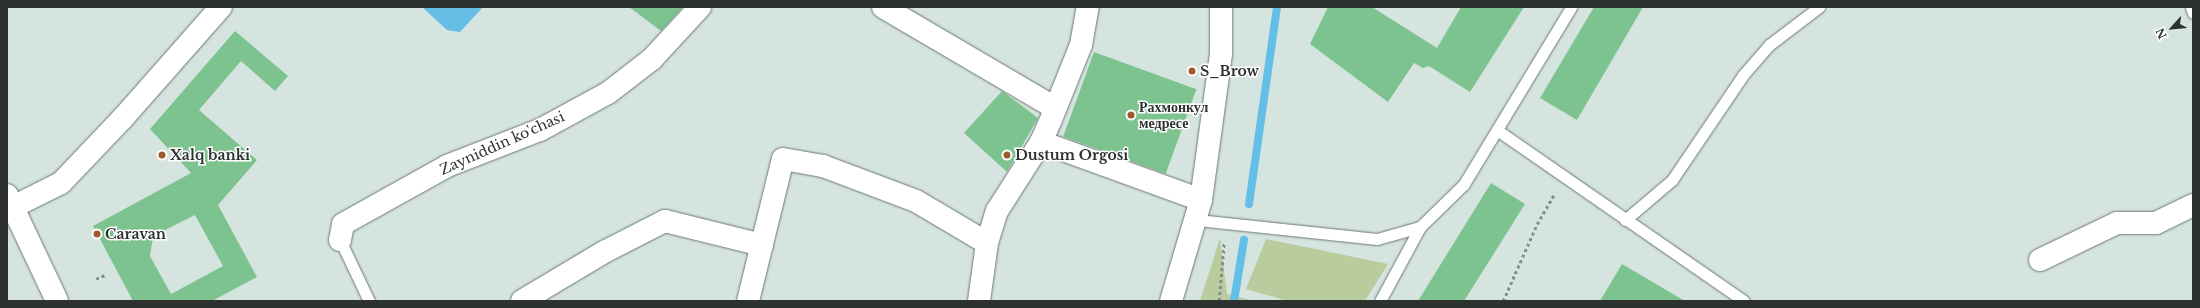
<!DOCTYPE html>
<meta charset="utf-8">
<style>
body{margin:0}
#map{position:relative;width:2200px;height:308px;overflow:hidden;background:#d6e4e0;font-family:"Libre Baskerville",serif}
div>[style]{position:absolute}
.green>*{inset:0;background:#b8cc9d}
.water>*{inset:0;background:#65bee5}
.stream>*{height:8px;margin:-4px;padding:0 4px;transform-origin:4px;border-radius:4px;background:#65bee5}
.building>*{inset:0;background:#7dc390;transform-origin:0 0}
.path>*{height:2.5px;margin-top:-1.25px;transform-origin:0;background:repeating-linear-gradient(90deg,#848d8b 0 3px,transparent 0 6px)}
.roads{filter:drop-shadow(0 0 1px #6b7874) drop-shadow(0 0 1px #6b7874)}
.lane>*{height:11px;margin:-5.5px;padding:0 5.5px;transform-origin:5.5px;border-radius:5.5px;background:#fff}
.street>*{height:22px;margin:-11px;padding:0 11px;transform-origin:11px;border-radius:11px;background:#fff}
.dots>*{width:11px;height:11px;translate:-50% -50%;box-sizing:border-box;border:2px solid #fff;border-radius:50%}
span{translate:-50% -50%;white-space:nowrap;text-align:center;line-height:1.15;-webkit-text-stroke:3px #fff;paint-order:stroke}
.poi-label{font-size:14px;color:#2d3231;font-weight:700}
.left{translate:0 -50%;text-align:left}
.street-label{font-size:14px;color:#2d3231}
.frame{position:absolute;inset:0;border:8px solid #2d3231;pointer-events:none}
.north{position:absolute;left:2152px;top:8px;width:40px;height:40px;-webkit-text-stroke:3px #fff;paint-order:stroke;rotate:243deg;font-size:11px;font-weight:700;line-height:16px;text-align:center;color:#2d3231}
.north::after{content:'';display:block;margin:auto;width:14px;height:18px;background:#2d3231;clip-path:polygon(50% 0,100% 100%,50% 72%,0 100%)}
</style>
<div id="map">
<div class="green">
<i style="clip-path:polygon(1220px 238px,1227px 294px,1254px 301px,1200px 301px)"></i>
<i style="clip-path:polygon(1266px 239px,1388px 264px,1365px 301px,1288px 301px,1246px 289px)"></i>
</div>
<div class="water">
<i style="clip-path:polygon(422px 7px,483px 7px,460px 32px,447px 30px)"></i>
</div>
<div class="stream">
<i style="left:1249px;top:204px;width:199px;rotate:-81.9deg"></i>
<i style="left:1234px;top:301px;width:62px;rotate:-80.7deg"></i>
</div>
<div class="building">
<i style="clip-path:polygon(629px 7px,683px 7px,661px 31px)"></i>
<i style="clip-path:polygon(1328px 7px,1372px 7px,1437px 48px,1461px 7px,1524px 7px,1470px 92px,1429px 66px,1423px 68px,1414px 63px,1388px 102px,1310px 44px)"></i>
<i style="clip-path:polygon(1594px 7px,1643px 7px,1577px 120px,1540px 98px)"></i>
<i style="clip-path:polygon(evenodd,235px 31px,288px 76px,275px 91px,241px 61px,199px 110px,257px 160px,218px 205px,257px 277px,212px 301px,133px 301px,93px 226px,191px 173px,150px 129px,235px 31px,195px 215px,223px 266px,171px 294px,150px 256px,153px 236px,195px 215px)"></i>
<i style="left:1094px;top:52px;width:109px;height:90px;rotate:20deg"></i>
<i style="clip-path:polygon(1002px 91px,1038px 118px,1007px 172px,964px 133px)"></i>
<i style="clip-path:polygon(1491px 183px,1525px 204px,1464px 301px,1418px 301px)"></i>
<i style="clip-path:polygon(1622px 264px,1685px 301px,1600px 301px)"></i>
</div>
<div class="path">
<i style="left:96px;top:279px;width:10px;rotate:-24deg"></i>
<i style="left:1219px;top:301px;width:58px;rotate:-85.1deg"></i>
<i style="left:1503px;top:301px;width:84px;rotate:-66.2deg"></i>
<i style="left:1537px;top:224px;width:36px;rotate:-60deg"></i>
</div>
<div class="roads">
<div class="lane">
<i style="left:2191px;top:7px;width:6px;rotate:72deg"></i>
<i style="left:1497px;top:130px;width:300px;rotate:34.7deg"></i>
<i style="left:1197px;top:220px;width:181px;rotate:6deg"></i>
<i style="left:1377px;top:239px;width:45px;rotate:-15.6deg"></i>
<i style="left:1420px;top:227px;width:62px;rotate:-44.3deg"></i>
<i style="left:1464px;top:184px;width:207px;rotate:-58.8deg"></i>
<i style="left:1625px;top:220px;width:62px;rotate:-40.4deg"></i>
<i style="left:1672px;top:180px;width:127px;rotate:-55.9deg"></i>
<i style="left:1743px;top:75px;width:40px;rotate:-49deg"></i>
<i style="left:1769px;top:45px;width:63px;rotate:-37.2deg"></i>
<i style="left:340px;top:240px;width:68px;rotate:64.6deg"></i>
<i style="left:1380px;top:301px;width:84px;rotate:-61.6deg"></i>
</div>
<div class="street">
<i style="left:883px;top:7px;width:199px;rotate:30.4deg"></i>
<i style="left:1041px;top:142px;width:170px;rotate:19.9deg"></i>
<i style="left:7px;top:195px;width:117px;rotate:64.7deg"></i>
<i style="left:7px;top:210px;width:60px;rotate:-26.6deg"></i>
<i style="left:61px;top:183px;width:90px;rotate:-46.4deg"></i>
<i style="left:123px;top:118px;width:148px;rotate:-48.6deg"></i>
<i style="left:340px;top:240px;width:16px;rotate:-79deg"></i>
<i style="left:343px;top:224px;width:119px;rotate:-29.1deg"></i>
<i style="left:447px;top:166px;width:100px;rotate:-21.2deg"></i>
<i style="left:540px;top:130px;width:77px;rotate:-28.6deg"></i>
<i style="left:608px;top:93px;width:56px;rotate:-37.7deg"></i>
<i style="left:652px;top:59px;width:71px;rotate:-47.3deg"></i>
<i style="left:2040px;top:260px;width:85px;rotate:-25.7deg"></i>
<i style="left:2117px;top:223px;width:39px"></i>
<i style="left:2156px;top:223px;width:41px;rotate:-25.9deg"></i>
<i style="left:522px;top:301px;width:98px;rotate:-30.8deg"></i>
<i style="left:606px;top:251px;width:66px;rotate:-27deg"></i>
<i style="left:665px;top:221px;width:100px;rotate:13.9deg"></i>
<i style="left:748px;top:301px;width:146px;rotate:-76.2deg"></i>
<i style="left:783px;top:159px;width:41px;rotate:9.9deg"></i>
<i style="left:823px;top:166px;width:99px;rotate:20.6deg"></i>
<i style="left:916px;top:201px;width:82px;rotate:30.6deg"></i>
<i style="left:987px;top:243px;width:34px;rotate:-73deg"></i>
<i style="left:997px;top:211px;width:82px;rotate:-57.5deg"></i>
<i style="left:1041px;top:142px;width:27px;rotate:-66deg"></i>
<i style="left:1052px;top:117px;width:78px;rotate:-68.1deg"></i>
<i style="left:1081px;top:45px;width:39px;rotate:-80deg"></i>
<i style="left:979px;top:301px;width:59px;rotate:-82.1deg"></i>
<i style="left:1171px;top:301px;width:105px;rotate:-73.5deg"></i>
<i style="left:1201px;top:200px;width:147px;rotate:-82.2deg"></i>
<i style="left:1221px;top:54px;width:47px;rotate:-90deg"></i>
</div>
</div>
<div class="dots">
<i style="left:1192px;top:71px;background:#9f592f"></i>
<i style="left:1131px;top:115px;background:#9f592f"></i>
<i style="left:162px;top:155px;background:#9f592f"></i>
<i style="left:1007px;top:155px;background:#9f592f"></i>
<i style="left:97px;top:234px;background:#9f592f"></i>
</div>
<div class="poi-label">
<span class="left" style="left:1200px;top:71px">S_Brow</span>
<span class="left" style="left:1139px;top:115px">Рахмонкул<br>медресе</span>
<span class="left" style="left:170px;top:155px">Xalq banki</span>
<span class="left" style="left:1015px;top:155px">Dustum Orgosi</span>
<span class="left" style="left:105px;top:234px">Caravan</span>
</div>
<div class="street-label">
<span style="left:502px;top:143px;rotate:-24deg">Zayniddin ko'chasi</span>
</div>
<div class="frame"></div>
<div class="north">N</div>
</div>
